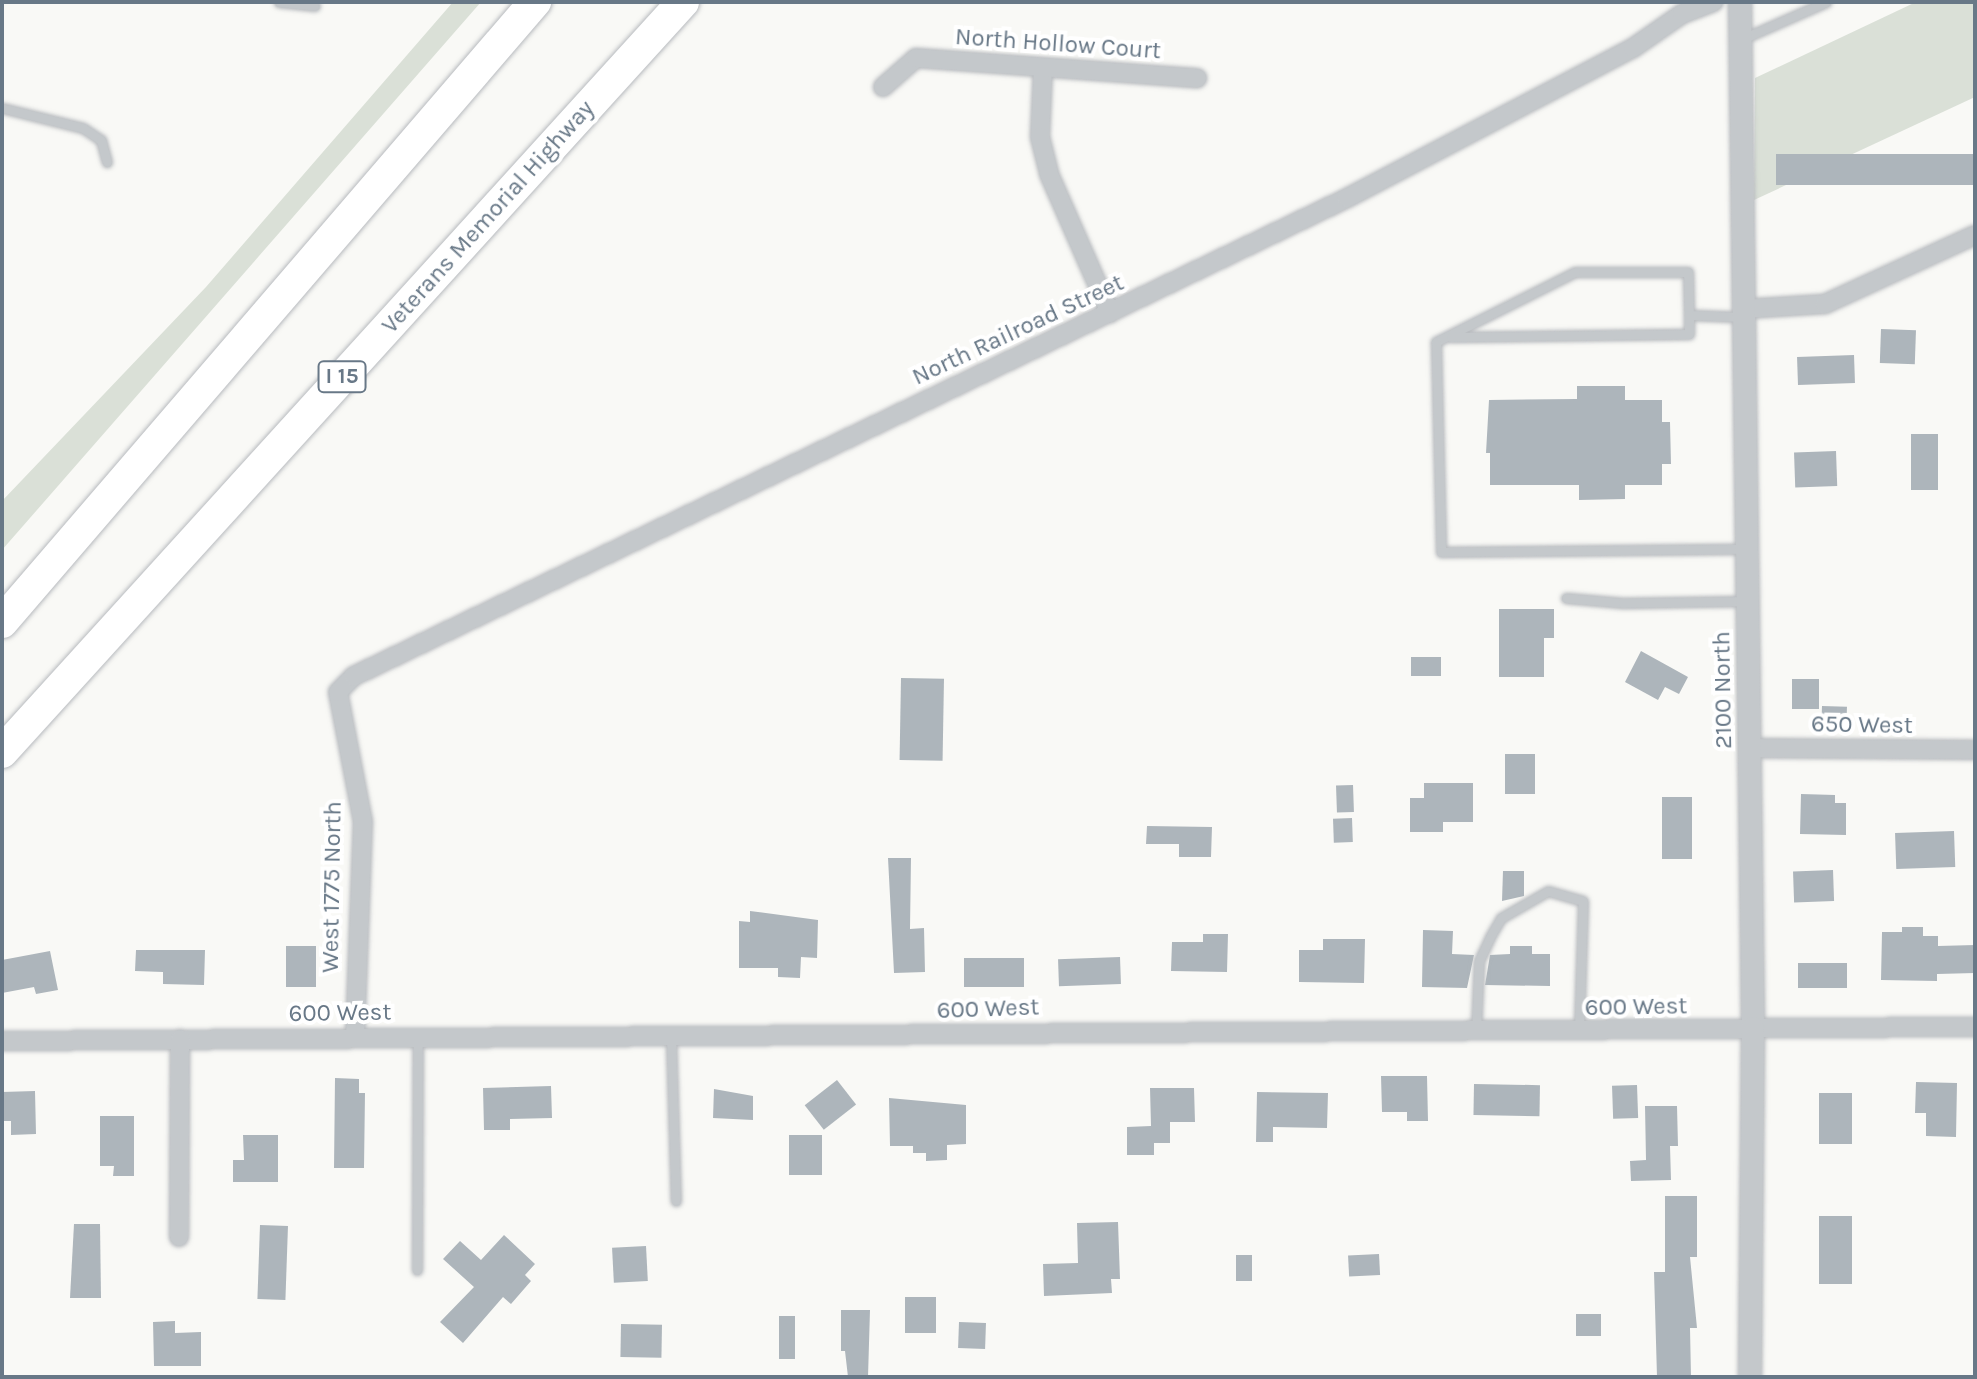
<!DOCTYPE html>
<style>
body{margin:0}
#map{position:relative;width:1977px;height:1379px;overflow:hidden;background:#f9f9f6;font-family:Karla,sans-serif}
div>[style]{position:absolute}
.green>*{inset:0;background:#dae0d7}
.building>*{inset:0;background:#adb5bb;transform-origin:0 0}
.roads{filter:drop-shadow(0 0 2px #b7babe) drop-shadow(0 0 2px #b7babe)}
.service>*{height:9px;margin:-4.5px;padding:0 4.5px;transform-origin:4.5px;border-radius:4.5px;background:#c4c8cb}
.minor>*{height:18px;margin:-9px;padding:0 9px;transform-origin:9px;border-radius:9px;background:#c4c8cb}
.tertiary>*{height:22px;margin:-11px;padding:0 11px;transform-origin:11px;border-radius:11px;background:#c4c8cb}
.motorway>*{height:32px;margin:-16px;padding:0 16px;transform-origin:16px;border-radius:16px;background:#fff}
span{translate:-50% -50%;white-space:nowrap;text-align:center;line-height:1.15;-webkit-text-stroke:8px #fff;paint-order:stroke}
.shield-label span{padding:2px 6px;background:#fff;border:2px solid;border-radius:6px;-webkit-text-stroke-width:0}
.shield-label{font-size:22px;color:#687887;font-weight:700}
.street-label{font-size:24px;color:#687887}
.frame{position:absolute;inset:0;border:4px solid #687887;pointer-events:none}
</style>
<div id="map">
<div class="green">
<i style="clip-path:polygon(453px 2px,481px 2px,2px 550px,2px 501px,206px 287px)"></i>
<i style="clip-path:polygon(1916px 2px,1975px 2px,1975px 97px,1754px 200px,1755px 78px)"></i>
</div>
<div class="building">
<i style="left:1975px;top:154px;width:31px;height:199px;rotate:90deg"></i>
<i style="left:1881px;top:329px;width:35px;height:34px;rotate:2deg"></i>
<i style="left:1854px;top:355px;width:28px;height:57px;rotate:88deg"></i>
<i style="clip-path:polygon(1577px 386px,1625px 386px,1625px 400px,1662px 400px,1662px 422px,1670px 422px,1671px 464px,1662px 464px,1662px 485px,1625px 485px,1625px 499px,1579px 500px,1579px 485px,1490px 485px,1490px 453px,1486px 453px,1489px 400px,1577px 399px)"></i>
<i style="left:1911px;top:434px;width:27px;height:56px"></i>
<i style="left:1836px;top:451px;width:35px;height:42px;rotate:88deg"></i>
<i style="clip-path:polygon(1499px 609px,1554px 609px,1554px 638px,1544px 638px,1544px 677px,1499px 677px)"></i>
<i style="clip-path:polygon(1641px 651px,1688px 677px,1679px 694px,1665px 687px,1658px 700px,1625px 682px)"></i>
<i style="left:1411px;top:657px;width:30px;height:19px"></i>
<i style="left:901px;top:678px;width:43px;height:82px;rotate:1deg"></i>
<i style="left:1792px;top:679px;width:27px;height:30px"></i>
<i style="left:1822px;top:706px;width:25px;height:19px;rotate:2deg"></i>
<i style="left:1505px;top:754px;width:30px;height:40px"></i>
<i style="clip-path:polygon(1424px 783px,1473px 783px,1473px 822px,1443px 822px,1443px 832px,1410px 832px,1410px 798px,1424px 798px)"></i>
<i style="left:1353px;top:785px;width:27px;height:17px;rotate:88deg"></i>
<i style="clip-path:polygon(1801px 794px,1835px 795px,1835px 803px,1846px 803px,1846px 835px,1800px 834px)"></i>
<i style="left:1662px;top:797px;width:30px;height:62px"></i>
<i style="left:1352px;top:818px;width:24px;height:19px;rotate:88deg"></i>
<i style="clip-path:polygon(1147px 826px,1212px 827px,1211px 857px,1179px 857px,1179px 844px,1146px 844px)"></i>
<i style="left:1954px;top:831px;width:36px;height:59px;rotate:88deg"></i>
<i style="clip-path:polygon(888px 858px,911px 858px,910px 929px,924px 928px,925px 972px,894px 973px)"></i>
<i style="left:1833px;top:870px;width:31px;height:40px;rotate:88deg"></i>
<i style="clip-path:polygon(1503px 871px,1524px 871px,1524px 896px,1502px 901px)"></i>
<i style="clip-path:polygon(750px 911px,818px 920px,817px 958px,801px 957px,800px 978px,778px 977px,778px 968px,739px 968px,739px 921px,750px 922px)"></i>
<i style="clip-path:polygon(1902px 927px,1923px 927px,1923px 936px,1938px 936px,1938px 946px,1975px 945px,1975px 973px,1937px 974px,1937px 981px,1881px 980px,1882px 932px,1902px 932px)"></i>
<i style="clip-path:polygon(1423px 930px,1453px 931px,1452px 954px,1474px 955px,1467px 988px,1422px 987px)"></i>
<i style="clip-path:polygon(1203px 934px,1228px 934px,1227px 972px,1171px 971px,1172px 942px,1203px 942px)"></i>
<i style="clip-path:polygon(1323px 939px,1365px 939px,1364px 983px,1299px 982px,1299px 950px,1323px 950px)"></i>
<i style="left:286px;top:946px;width:30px;height:41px"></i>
<i style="clip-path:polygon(1510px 946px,1532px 946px,1532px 954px,1550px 954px,1550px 986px,1485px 985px,1490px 955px,1510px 954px)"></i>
<i style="clip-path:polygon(136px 950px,205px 950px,204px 985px,163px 984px,163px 972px,135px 971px)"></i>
<i style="clip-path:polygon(50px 951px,58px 990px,36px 994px,34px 987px,2px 993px,2px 960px)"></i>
<i style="left:1120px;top:957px;width:27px;height:62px;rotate:88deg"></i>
<i style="left:1024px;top:958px;width:29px;height:60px;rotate:90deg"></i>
<i style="left:1798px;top:963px;width:49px;height:25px"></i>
<i style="clip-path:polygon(1381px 1076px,1427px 1076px,1428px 1121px,1407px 1121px,1407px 1112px,1382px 1112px)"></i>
<i style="clip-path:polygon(335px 1078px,359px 1079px,359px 1093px,365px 1093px,364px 1168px,334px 1168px)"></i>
<i style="left:837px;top:1080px;width:31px;height:41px;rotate:52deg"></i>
<i style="clip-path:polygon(1916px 1082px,1957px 1083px,1956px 1137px,1926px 1136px,1926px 1113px,1915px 1113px)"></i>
<i style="left:1474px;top:1084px;width:66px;height:31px;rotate:1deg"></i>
<i style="left:1637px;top:1085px;width:33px;height:25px;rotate:88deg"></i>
<i style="clip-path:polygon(551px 1086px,552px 1118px,510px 1119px,510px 1130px,484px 1130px,483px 1088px)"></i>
<i style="clip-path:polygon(1150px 1088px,1194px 1088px,1195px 1122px,1170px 1122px,1170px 1143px,1154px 1143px,1154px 1155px,1127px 1155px,1127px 1127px,1151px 1126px)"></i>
<i style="clip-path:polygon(714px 1089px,753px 1096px,753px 1120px,713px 1118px)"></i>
<i style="clip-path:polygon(35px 1091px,36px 1134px,11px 1135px,11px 1121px,2px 1121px,2px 1092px)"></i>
<i style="clip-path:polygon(1257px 1092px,1328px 1093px,1327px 1128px,1273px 1127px,1273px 1142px,1256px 1142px)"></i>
<i style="left:1819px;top:1093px;width:33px;height:51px"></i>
<i style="clip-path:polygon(889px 1098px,966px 1105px,966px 1144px,947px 1145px,947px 1160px,926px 1161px,926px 1153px,913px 1153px,913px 1146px,890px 1146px)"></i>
<i style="clip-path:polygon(1645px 1106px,1677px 1106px,1678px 1146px,1670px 1146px,1671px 1180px,1631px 1181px,1630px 1161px,1646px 1160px)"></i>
<i style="clip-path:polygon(100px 1116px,134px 1116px,134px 1176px,113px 1176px,114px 1166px,100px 1166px)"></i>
<i style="clip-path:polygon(243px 1135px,278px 1135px,278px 1182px,233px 1182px,233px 1160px,244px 1160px)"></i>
<i style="left:789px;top:1135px;width:33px;height:40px"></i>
<i style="clip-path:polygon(1665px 1196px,1697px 1196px,1697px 1257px,1690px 1257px,1697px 1328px,1690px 1328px,1691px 1377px,1657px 1377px,1654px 1272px,1665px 1272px)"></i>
<i style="left:1819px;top:1216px;width:33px;height:68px"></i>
<i style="clip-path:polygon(1118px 1222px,1120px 1279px,1111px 1279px,1112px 1293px,1044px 1296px,1043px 1264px,1078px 1263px,1077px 1223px)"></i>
<i style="clip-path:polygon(74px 1224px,100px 1224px,101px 1298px,70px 1298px)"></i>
<i style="left:260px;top:1225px;width:28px;height:74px;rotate:2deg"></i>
<i style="clip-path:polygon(504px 1235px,535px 1264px,525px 1275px,531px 1281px,511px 1304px,503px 1297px,463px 1343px,440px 1322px,474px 1287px,443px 1259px,460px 1241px,481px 1260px)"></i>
<i style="left:646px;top:1246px;width:35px;height:34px;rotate:87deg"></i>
<i style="left:1379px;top:1254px;width:21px;height:31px;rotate:87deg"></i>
<i style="left:1252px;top:1255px;width:26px;height:16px;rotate:90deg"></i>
<i style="left:905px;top:1297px;width:31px;height:36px"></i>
<i style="clip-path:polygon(841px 1310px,870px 1310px,868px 1377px,848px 1377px,845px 1351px,841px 1351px)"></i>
<i style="left:1576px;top:1314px;width:25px;height:22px"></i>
<i style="left:779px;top:1316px;width:16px;height:43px"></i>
<i style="clip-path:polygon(175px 1321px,175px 1333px,201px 1332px,201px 1366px,154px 1366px,153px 1322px)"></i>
<i style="left:959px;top:1322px;width:27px;height:26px;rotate:2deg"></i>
<i style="left:621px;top:1324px;width:41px;height:33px;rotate:1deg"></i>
</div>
<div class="roads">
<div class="service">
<i style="left:279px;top:2px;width:36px;rotate:6deg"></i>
<i style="left:1742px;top:39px;width:92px;rotate:-23.8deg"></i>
<i style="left:2px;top:108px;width:83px;rotate:13.9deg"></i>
<i style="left:83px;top:128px;width:22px;rotate:34deg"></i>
<i style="left:101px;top:140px;width:23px;rotate:75deg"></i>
<i style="left:1742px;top:317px;width:53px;rotate:-177.8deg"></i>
<i style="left:1689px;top:315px;width:43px;rotate:-91.3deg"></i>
<i style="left:1688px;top:272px;width:113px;rotate:180deg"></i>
<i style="left:1575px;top:272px;width:156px;rotate:153.3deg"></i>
<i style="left:1436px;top:342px;width:210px;rotate:88.6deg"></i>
<i style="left:1441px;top:552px;width:306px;rotate:-0.6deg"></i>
<i style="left:1451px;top:337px;width:238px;rotate:-0.7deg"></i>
<i style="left:1689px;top:334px;width:19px;rotate:-90deg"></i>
<i style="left:1566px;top:598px;width:57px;rotate:5deg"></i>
<i style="left:1623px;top:603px;width:125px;rotate:-0.9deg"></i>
<i style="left:1476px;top:1032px;width:71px;rotate:-87.6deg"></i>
<i style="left:1479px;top:961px;width:26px;rotate:-65deg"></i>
<i style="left:1490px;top:937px;width:22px;rotate:-60deg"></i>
<i style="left:1501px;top:918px;width:54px;rotate:-29.9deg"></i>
<i style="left:1548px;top:891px;width:36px;rotate:16deg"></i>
<i style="left:1583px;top:901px;width:130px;rotate:91.8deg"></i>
<i style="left:671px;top:1037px;width:164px;rotate:88.3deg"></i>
<i style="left:417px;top:1270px;width:235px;rotate:-89.8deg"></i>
</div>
<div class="minor">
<i style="left:1043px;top:68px;width:69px;rotate:92.5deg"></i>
<i style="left:1040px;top:137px;width:38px;rotate:76deg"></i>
<i style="left:1049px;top:174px;width:152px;rotate:66.3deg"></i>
<i style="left:883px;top:87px;width:44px;rotate:-41.3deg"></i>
<i style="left:916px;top:58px;width:282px;rotate:4.1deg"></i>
<i style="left:1744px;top:309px;width:81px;rotate:-3.5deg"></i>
<i style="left:1825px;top:304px;width:165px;rotate:-24.7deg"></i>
<i style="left:1749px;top:748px;width:226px;rotate:0.5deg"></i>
<i style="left:355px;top:1037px;width:215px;rotate:-87.9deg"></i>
<i style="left:363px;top:822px;width:132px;rotate:-100.9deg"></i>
<i style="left:338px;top:692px;width:23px;rotate:-45deg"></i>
<i style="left:354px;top:676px;width:1102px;rotate:-25.7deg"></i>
<i style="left:1347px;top:198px;width:323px;rotate:-27.7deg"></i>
<i style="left:1633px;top:48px;width:60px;rotate:-34.8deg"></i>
<i style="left:1682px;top:14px;width:34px;rotate:-21deg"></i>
<i style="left:2px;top:1041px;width:1973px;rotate:-0.41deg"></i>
<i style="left:179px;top:1237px;width:198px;rotate:-89.7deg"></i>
</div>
<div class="tertiary">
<i style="left:1740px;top:2px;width:1026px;rotate:89.27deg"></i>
<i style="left:1753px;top:1028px;width:349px;rotate:90.5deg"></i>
</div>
<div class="motorway">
<i style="left:2px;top:622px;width:818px;rotate:-49.32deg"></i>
<i style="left:2px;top:752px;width:1013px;rotate:-47.76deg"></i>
</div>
</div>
<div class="shield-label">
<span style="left:342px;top:377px">I 15</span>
</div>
<div class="street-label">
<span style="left:1058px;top:44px;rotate:4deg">North Hollow Court</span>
<span style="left:488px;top:217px;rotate:-48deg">Veterans Memorial Highway</span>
<span style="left:1018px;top:330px;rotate:-25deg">North Railroad Street</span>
<span style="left:1723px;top:690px;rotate:-91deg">2100 North</span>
<span style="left:1862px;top:725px;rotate:1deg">650 West</span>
<span style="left:332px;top:887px;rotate:-89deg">West 1775 North</span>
<span style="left:1636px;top:1007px;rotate:-1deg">600 West</span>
<span style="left:988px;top:1009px;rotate:-2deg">600 West</span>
<span style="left:340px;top:1013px;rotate:-1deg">600 West</span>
</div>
<div class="frame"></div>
</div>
